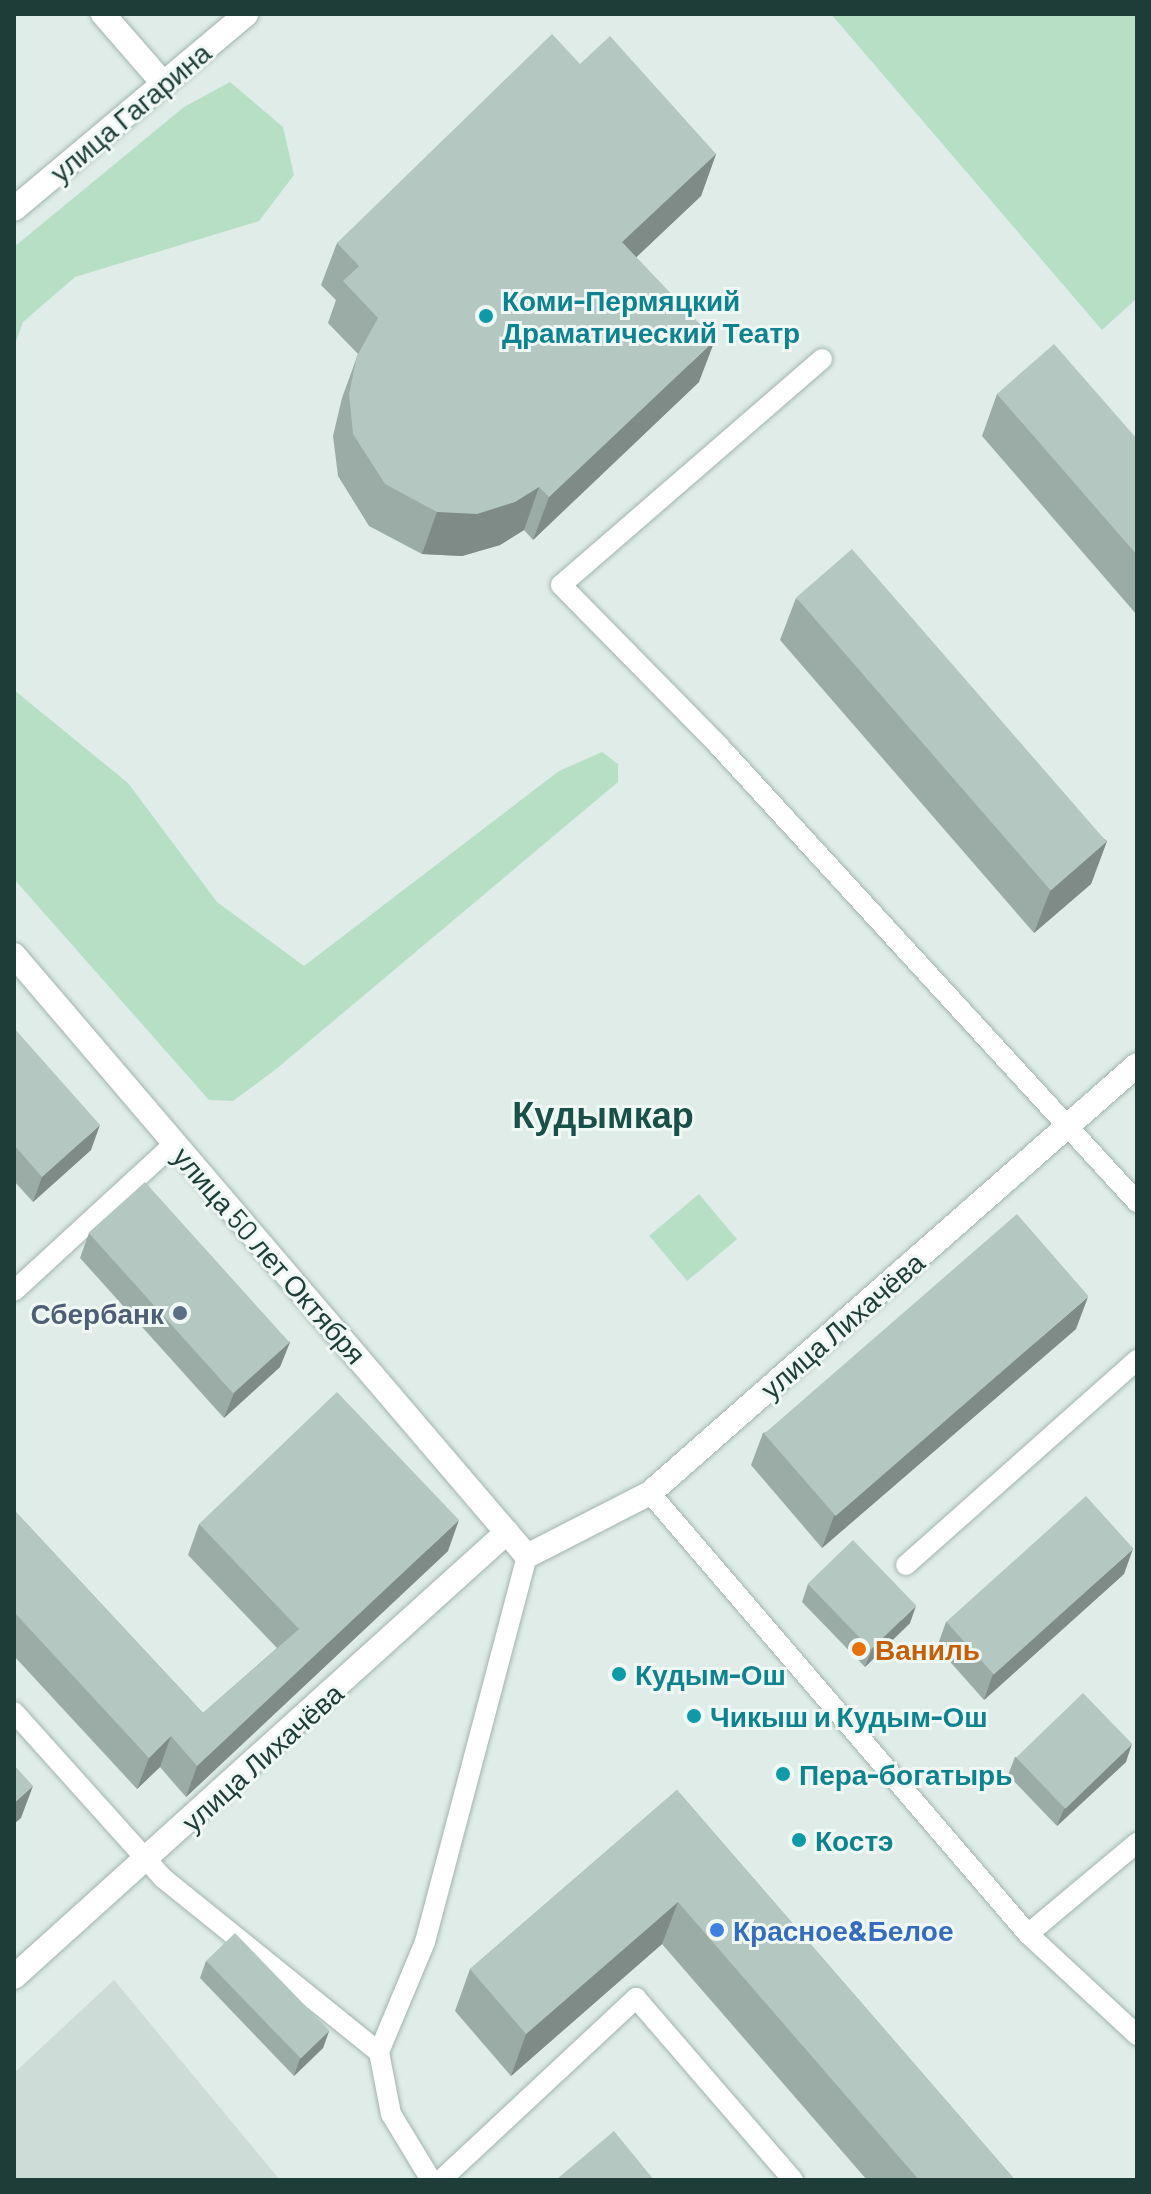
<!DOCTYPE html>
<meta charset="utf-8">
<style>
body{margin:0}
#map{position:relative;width:1151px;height:2194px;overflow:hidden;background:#dfece7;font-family:Barlow,sans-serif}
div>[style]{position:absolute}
.built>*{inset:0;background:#cddcd7}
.green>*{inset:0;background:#b6dfc6;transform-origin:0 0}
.roads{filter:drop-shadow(0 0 2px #a2b4af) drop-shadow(0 0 2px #a2b4af)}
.lane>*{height:20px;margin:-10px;padding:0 10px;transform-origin:10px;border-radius:10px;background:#fff}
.street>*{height:24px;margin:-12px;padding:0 12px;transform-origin:12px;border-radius:12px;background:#fff}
.secondary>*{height:24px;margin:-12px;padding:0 12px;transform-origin:12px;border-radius:12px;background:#fff}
.wall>*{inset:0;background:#9baba6}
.shaded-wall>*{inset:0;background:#7e8b87}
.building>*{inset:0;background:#b4c7c1;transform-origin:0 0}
.dots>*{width:22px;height:22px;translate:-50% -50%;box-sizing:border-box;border:4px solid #f0f8f5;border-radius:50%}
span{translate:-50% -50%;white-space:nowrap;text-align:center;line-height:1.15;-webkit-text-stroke:6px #f0f8f5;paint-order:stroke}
.street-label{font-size:28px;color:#1f3d38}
.culture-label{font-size:28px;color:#0d838f;font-weight:700}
.left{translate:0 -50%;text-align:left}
.service-label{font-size:28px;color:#4e5e75;font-weight:700}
.right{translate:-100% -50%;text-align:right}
.food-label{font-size:28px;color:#c56008;font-weight:700}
.shop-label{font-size:28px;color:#366cbe;font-weight:700}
.district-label{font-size:36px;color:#195149;font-weight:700}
.frame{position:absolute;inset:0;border:16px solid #1f3d38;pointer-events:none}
</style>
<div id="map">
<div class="built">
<i style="clip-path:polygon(114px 1980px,280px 2180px,14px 2180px,14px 2073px)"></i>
</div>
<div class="green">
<i style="clip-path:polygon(831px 14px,1137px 14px,1137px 298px,1102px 330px)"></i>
<i style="clip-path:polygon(230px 82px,283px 127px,294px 175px,259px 221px,75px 277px,23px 322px,14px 347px,14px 247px,184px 107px)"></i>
<i style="clip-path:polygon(14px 690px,128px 783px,217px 902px,304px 966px,559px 771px,602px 752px,618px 764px,618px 782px,275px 1070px,233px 1101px,209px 1100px,14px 879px)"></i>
<i style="left:699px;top:1194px;width:59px;height:65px;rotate:50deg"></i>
</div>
<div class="roads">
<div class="lane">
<i style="left:822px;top:359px;width:345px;rotate:139.1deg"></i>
<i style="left:561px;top:585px;width:226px;rotate:45.5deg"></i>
<i style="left:719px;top:746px;width:619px;rotate:47.49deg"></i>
<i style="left:14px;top:1291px;width:219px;rotate:-42.6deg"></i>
<i style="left:650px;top:1493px;width:581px;rotate:49.4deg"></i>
<i style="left:1028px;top:1934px;width:149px;rotate:42.8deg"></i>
<i style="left:906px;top:1565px;width:309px;rotate:-41.6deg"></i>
<i style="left:14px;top:1712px;width:223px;rotate:48.1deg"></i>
<i style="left:163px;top:1878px;width:277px;rotate:38.9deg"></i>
<i style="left:1028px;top:1934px;width:142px;rotate:-39.9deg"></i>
<i style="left:431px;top:2180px;width:77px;rotate:-121.2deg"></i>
<i style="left:391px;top:2114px;width:63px;rotate:-101deg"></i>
<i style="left:379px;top:2052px;width:119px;rotate:-67.3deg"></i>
<i style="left:425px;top:1942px;width:399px;rotate:-75.2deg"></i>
<i style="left:441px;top:2180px;width:267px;rotate:-43deg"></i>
<i style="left:636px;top:1998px;width:240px;rotate:49.2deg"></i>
</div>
<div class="street">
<i style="left:103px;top:14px;width:91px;rotate:49deg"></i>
<i style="left:14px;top:209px;width:303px;rotate:-40deg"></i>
<i style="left:14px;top:1977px;width:664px;rotate:-42.07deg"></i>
</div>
<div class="secondary">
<i style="left:14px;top:955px;width:790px;rotate:49.52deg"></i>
<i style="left:527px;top:1556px;width:138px;rotate:-27.1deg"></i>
<i style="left:650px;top:1493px;width:648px;rotate:-41.31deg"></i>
</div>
</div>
<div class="wall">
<i style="clip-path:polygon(580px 64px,716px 154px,701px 196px,636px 257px,699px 382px,533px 540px,524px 530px,500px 545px,462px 556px,422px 554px,369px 526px,338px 476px,333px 436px,342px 398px,358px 354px,328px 323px,336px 300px,321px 285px,337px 243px)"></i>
<i style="clip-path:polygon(997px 394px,1137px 439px,1137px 615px,982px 436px)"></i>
<i style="clip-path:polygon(796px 598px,1107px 841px,1091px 884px,1034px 933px,780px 640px)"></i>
<i style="clip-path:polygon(14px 1028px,91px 1150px,33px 1202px,14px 1181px)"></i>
<i style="clip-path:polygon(89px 1233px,290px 1342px,280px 1367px,224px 1418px,80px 1258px)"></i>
<i style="clip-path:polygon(1076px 1329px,822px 1548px,751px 1465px,763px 1433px)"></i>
<i style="clip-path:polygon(14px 1510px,203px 1713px,277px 1648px,188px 1555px,199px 1524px,448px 1551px,186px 1797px,160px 1767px,137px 1789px,14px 1656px)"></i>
<i style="clip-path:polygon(1124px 1574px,984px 1700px,937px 1647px,946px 1622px)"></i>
<i style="clip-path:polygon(808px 1584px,910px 1623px,865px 1667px,802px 1602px)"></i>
<i style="clip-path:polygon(1015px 1757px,1126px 1762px,1057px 1826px,1008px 1775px)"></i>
<i style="clip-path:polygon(677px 1790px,1015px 2180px,867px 2180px,662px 1944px,511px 2076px,455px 2011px,470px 1969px)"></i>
<i style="clip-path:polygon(206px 1961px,329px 2031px,323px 2048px,294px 2076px,200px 1978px)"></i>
</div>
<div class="shaded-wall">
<i style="clip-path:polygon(716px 154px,701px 196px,607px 285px,622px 242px)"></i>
<i style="clip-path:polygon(715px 340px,699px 382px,533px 540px,549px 497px)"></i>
<i style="clip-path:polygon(539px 487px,524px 530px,500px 545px,462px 556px,422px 554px,437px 512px)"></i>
<i style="clip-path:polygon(1107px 841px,1091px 884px,1034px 933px,1050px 891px)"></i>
<i style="clip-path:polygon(100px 1125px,91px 1150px,33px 1202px,42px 1177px)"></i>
<i style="clip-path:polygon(1088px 1297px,1076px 1329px,822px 1548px,834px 1516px)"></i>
<i style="clip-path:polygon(290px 1342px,280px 1367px,224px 1418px,234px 1393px)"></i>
<i style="clip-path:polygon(459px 1520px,448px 1551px,186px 1797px,197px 1766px)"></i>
<i style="clip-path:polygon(1133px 1549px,1124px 1574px,984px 1700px,993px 1674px)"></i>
<i style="clip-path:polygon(916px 1606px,910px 1623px,865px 1667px,872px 1649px)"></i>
<i style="clip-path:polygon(171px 1736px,160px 1767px,137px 1789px,149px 1758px)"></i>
<i style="clip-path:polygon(1132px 1744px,1126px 1762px,1057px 1826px,1064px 1809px)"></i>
<i style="clip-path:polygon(33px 1786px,21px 1818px,14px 1824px,14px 1803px)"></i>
<i style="clip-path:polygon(678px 1902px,662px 1944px,511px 2076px,526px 2034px)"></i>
<i style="clip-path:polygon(329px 2031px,323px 2048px,294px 2076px,300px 2058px)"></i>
</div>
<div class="building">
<i style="clip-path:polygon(552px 34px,580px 64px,610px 36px,716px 154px,622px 242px,715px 340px,549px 497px,539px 487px,515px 502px,477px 514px,437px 512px,385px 484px,353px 434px,349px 394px,357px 356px,378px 318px,343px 281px,359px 266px,337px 243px)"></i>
<i style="clip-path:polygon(1054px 344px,1137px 439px,1137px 555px,997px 394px)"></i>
<i style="left:852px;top:549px;width:388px;height:74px;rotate:49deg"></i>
<i style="clip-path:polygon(14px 1028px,100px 1125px,42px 1177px,14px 1145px)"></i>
<i style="left:145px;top:1182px;width:216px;height:76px;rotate:48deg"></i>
<i style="left:1017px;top:1214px;width:109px;height:335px;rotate:49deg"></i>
<i style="clip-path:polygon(337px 1392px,459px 1520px,197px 1766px,171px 1736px,149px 1758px,14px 1612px,14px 1510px,203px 1713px,299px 1629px,199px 1524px)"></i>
<i style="left:1086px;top:1496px;width:71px;height:188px;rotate:48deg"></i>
<i style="left:853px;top:1540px;width:91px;height:63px;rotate:46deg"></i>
<i style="left:1083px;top:1693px;width:71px;height:93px;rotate:46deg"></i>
<i style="clip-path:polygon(14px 1765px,33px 1786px,14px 1803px)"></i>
<i style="clip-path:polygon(677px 1790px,1015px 2180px,919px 2180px,678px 1902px,526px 2034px,470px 1969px)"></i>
<i style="left:235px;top:1933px;width:136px;height:40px;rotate:46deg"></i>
<i style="clip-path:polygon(614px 2131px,654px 2180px,558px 2180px,557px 2179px)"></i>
</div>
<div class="dots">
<i style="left:486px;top:316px;background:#0f9aa8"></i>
<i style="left:180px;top:1313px;background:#5c6f8a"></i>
<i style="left:859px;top:1649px;background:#e8710a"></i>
<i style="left:619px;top:1674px;background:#0f9aa8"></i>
<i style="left:694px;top:1716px;background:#0f9aa8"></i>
<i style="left:783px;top:1774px;background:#0f9aa8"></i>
<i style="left:799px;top:1840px;background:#0f9aa8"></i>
<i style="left:717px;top:1930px;background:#3f7fe0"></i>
</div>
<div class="street-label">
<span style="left:130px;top:112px;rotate:-40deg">улица Гагарина</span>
<span style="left:270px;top:1255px;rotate:49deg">улица 50 лет Октября</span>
<span style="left:842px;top:1325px;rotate:-41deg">улица Лихачёва</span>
<span style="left:262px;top:1757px;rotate:-42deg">улица Лихачёва</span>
</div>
<div class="culture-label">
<span class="left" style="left:502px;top:316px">Коми-Пермяцкий<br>Драматический Театр</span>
<span class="left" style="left:635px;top:1674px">Кудым-Ош</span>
<span class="left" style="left:710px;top:1716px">Чикыш и Кудым-Ош</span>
<span class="left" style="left:799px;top:1774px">Пера-богатырь</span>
<span class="left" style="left:815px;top:1840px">Костэ</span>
</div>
<div class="service-label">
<span class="right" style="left:164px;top:1313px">Сбербанк</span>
</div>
<div class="food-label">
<span class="left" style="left:875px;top:1649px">Ваниль</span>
</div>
<div class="shop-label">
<span class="left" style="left:733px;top:1930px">Красное&amp;Белое</span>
</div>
<div class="district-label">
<span style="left:603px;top:1114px">Кудымкар</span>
</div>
<div class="frame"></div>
</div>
